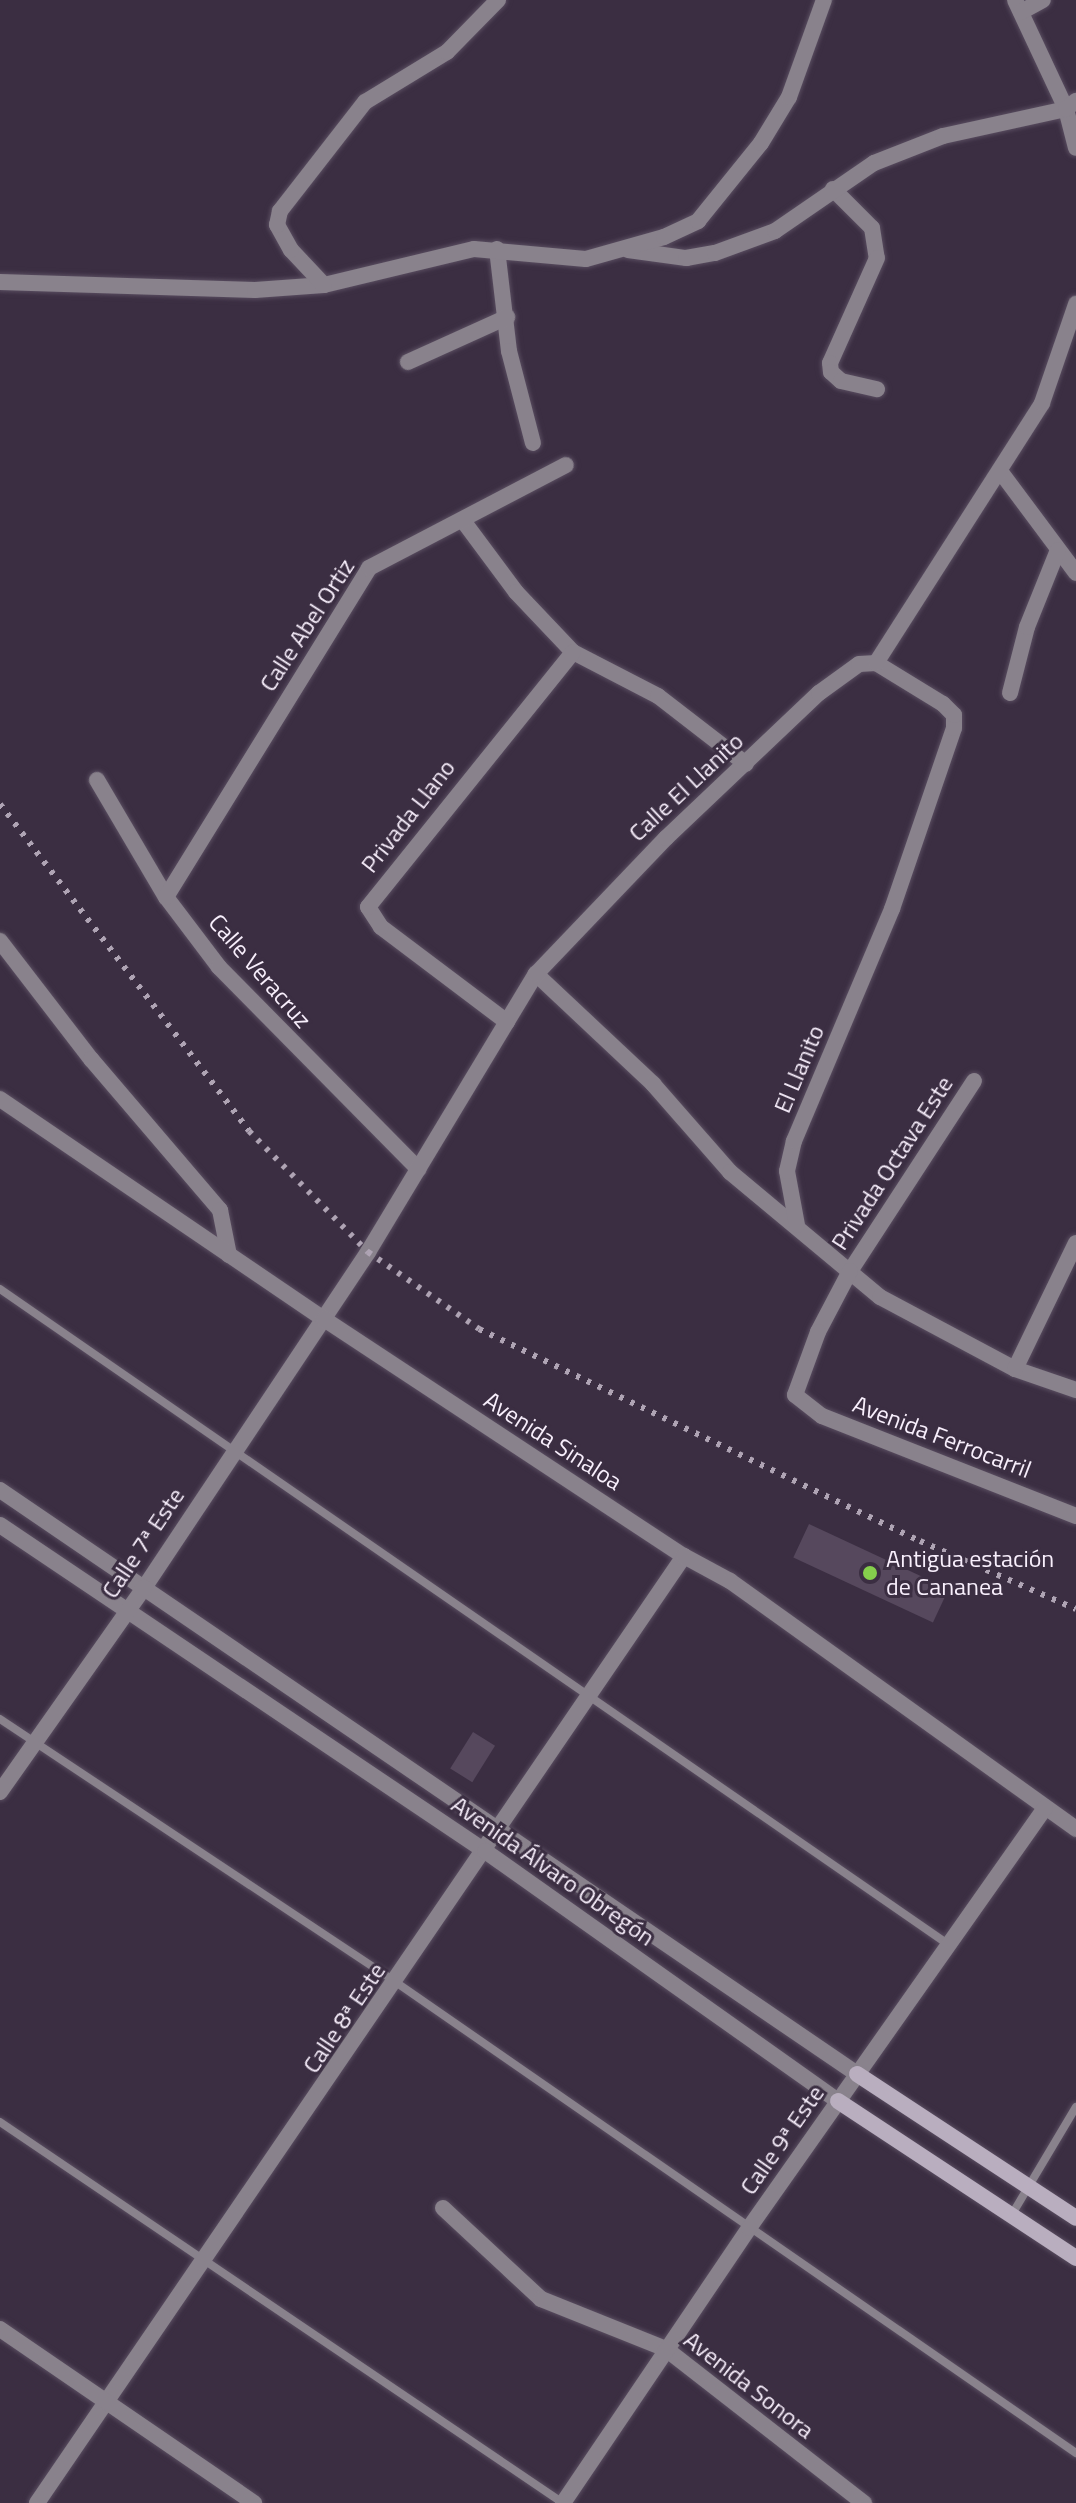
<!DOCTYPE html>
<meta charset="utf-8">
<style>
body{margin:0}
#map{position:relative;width:1076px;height:2503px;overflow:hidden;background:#3b2e42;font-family:"Titillium Web",sans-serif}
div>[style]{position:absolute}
.building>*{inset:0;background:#56485d;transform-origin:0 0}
.roads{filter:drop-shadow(0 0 2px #594d60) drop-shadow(0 0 2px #594d60)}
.service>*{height:8px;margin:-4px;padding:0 4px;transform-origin:4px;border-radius:4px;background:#89828c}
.minor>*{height:16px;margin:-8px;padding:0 8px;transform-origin:8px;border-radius:8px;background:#89828c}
.tertiary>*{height:16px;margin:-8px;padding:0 8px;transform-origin:8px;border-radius:8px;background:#89828c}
.secondary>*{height:16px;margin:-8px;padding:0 8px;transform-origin:8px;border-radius:8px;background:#b9aebf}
.rail>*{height:6px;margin-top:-3px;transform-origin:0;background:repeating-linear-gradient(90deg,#afa4b4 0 4px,transparent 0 12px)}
.dots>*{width:22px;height:22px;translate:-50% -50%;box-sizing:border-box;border:4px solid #3b2e42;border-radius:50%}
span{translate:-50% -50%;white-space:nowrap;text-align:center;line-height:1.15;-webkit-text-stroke:6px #3b2e42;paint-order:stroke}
.street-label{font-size:24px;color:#f8effc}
.poi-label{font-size:24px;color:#f8effc}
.left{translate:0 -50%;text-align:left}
</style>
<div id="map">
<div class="building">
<i style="left:809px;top:1524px;width:154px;height:37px;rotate:25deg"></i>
<i style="left:473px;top:1732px;width:26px;height:43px;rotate:32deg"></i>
</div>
<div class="roads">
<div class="service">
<i style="left:0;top:1289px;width:1154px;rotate:34.65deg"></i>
<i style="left:0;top:1719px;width:477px;rotate:33.6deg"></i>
<i style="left:397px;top:1983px;width:826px;rotate:34.69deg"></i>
<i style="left:0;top:2122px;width:680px;rotate:34.09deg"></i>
<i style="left:1011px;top:2216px;width:127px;rotate:-59.2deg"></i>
</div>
<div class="minor">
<i style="left:1015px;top:0;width:120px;rotate:64.9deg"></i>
<i style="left:1066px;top:109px;width:40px;rotate:75.6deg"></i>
<i style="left:1021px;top:12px;width:25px;rotate:-29deg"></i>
<i style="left:833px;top:189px;width:55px;rotate:45deg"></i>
<i style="left:872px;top:228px;width:30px;rotate:81deg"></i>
<i style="left:877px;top:258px;width:115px;rotate:114.1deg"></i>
<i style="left:830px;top:363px;width:9px;rotate:84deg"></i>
<i style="left:831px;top:372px;width:13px;rotate:42deg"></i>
<i style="left:841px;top:381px;width:37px;rotate:13deg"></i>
<i style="left:497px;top:249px;width:103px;rotate:83.3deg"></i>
<i style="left:509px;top:351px;width:95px;rotate:75.4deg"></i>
<i style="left:628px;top:250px;width:59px;rotate:7.9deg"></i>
<i style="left:686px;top:258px;width:29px;rotate:-10deg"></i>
<i style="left:715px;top:253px;width:64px;rotate:-20.1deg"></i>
<i style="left:775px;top:231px;width:120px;rotate:-34.5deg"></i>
<i style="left:874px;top:163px;width:74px;rotate:-21.4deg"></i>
<i style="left:943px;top:136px;width:126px;rotate:-12.4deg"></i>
<i style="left:1066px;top:109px;width:13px;rotate:-39deg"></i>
<i style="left:0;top:282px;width:255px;rotate:1.8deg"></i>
<i style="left:255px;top:290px;width:69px;rotate:-4.1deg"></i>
<i style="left:324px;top:285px;width:154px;rotate:-13.5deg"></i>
<i style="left:474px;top:249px;width:112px;rotate:5.1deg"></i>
<i style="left:586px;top:259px;width:81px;rotate:-15.8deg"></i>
<i style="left:664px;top:237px;width:38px;rotate:-25deg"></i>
<i style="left:698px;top:221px;width:100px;rotate:-51.1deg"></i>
<i style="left:761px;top:143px;width:54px;rotate:-58.7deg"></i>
<i style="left:789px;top:97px;width:103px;rotate:-70.2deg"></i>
<i style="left:324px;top:285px;width:48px;rotate:-133.3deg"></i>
<i style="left:291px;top:250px;width:29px;rotate:-119deg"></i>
<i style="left:277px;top:225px;width:14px;rotate:-78deg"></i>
<i style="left:280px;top:211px;width:138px;rotate:-52.1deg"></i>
<i style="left:365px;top:102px;width:96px;rotate:-31.4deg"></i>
<i style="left:447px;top:52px;width:73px;rotate:-45.6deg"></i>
<i style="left:408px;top:362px;width:109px;rotate:-24.4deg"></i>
<i style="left:1000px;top:471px;width:127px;rotate:53.3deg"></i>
<i style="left:464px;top:522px;width:87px;rotate:53.4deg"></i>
<i style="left:516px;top:592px;width:83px;rotate:46.5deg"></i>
<i style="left:573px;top:652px;width:96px;rotate:27.4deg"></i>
<i style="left:658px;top:696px;width:111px;rotate:37.7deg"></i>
<i style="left:1010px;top:693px;width:68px;rotate:-75.6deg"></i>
<i style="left:1027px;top:627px;width:83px;rotate:-68.1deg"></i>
<i style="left:97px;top:780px;width:136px;rotate:59.5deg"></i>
<i style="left:166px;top:897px;width:88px;rotate:52.9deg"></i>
<i style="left:219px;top:967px;width:284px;rotate:45.4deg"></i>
<i style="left:166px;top:897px;width:387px;rotate:-58.3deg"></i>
<i style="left:369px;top:568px;width:222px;rotate:-27.6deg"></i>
<i style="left:0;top:941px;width:149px;rotate:52.4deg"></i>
<i style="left:91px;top:1059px;width:199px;rotate:49.5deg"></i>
<i style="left:220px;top:1210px;width:46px;rotate:78.7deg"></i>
<i style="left:536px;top:974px;width:161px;rotate:43.2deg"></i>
<i style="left:653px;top:1084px;width:117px;rotate:48.8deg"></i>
<i style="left:730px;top:1172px;width:195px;rotate:39.8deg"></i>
<i style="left:880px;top:1297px;width:153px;rotate:28.1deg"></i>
<i style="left:1015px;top:1369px;width:65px;rotate:19deg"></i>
<i style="left:507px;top:1022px;width:158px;rotate:-143deg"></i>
<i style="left:381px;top:927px;width:24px;rotate:-123deg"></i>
<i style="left:368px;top:907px;width:327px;rotate:-51.2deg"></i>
<i style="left:974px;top:1081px;width:227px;rotate:123.1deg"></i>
<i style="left:850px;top:1271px;width:69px;rotate:117.7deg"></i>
<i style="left:818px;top:1332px;width:67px;rotate:110.1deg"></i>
<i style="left:795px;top:1395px;width:34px;rotate:38deg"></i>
<i style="left:822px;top:1416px;width:273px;rotate:21.5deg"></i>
<i style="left:797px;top:1225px;width:55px;rotate:-100.5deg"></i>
<i style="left:787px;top:1171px;width:31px;rotate:-77deg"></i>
<i style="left:794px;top:1141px;width:252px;rotate:-67.1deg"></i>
<i style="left:892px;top:909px;width:191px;rotate:-71.1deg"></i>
<i style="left:954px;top:728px;width:13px;rotate:-90deg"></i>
<i style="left:954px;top:715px;width:16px;rotate:-135deg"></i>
<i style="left:943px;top:704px;width:79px;rotate:-148.5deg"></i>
<i style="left:1015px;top:1369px;width:140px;rotate:-64.2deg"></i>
<i style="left:144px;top:1588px;width:404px;rotate:-56.3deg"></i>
<i style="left:368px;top:1252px;width:325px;rotate:-58.9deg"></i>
<i style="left:536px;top:974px;width:188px;rotate:-46.3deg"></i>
<i style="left:666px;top:838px;width:211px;rotate:-43.5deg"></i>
<i style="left:819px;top:693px;width:49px;rotate:-35.9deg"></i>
<i style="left:859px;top:664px;width:17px;rotate:-3deg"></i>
<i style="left:876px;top:663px;width:308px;rotate:-57.4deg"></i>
<i style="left:1042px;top:403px;width:105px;rotate:-71deg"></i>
<i style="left:443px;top:2208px;width:134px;rotate:42.9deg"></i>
<i style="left:541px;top:2299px;width:135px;rotate:21.8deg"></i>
<i style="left:666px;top:2349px;width:251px;rotate:37.9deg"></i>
<i style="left:37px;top:2503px;width:1147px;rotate:-55.66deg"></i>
</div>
<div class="tertiary">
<i style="left:0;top:1099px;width:392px;rotate:34.2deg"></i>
<i style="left:324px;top:1319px;width:431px;rotate:33.4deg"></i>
<i style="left:684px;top:1556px;width:52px;rotate:28.5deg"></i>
<i style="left:730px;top:1581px;width:426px;rotate:35.6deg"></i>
<i style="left:0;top:1490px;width:1037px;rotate:34.27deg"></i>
<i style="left:0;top:1525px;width:584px;rotate:33.91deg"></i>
<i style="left:485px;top:1851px;width:433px;rotate:35.3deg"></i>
<i style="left:0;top:1792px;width:250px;rotate:-54.8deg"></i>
<i style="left:0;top:2329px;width:308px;rotate:34.4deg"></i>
<i style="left:563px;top:2503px;width:332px;rotate:-55.9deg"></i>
<i style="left:749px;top:2228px;width:514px;rotate:-54.83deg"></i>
</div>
<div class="secondary">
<i style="left:857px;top:2074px;width:262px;rotate:33.3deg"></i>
<i style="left:838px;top:2101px;width:285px;rotate:33.4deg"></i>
</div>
</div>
<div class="rail">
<i style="left:0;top:804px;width:411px;rotate:52.7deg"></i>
<i style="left:249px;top:1131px;width:170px;rotate:45.5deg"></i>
<i style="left:368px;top:1252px;width:135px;rotate:34.7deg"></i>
<i style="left:479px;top:1329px;width:489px;rotate:25.7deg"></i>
<i style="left:920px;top:1541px;width:170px;rotate:23.6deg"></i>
</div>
<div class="dots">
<i style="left:870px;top:1573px;background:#85cf4c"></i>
</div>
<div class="street-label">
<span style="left:307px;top:625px;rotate:-57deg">Calle Abel Ortiz</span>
<span style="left:686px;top:787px;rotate:-43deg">Calle El Llanito</span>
<span style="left:408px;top:816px;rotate:-52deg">Privada Llano</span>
<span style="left:260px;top:971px;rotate:49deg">Calle Veracruz</span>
<span style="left:799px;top:1069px;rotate:-67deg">El Llanito</span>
<span style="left:892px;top:1163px;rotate:-57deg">Privada Octava Este</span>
<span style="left:942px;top:1437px;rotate:21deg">Avenida Ferrocarril</span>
<span style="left:553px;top:1441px;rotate:33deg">Avenida Sinaloa</span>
<span style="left:143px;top:1543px;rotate:-56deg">Calle 7ª Este</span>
<span style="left:553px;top:1871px;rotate:35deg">Avenida Álvaro Obregón</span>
<span style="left:344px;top:2018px;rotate:-56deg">Calle 8ª Este</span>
<span style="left:782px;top:2140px;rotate:-55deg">Calle 9ª Este</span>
<span style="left:749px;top:2385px;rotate:38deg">Avenida Sonora</span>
</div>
<div class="poi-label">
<span class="left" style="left:886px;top:1573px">Antigua estación<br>de Cananea</span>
</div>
</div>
